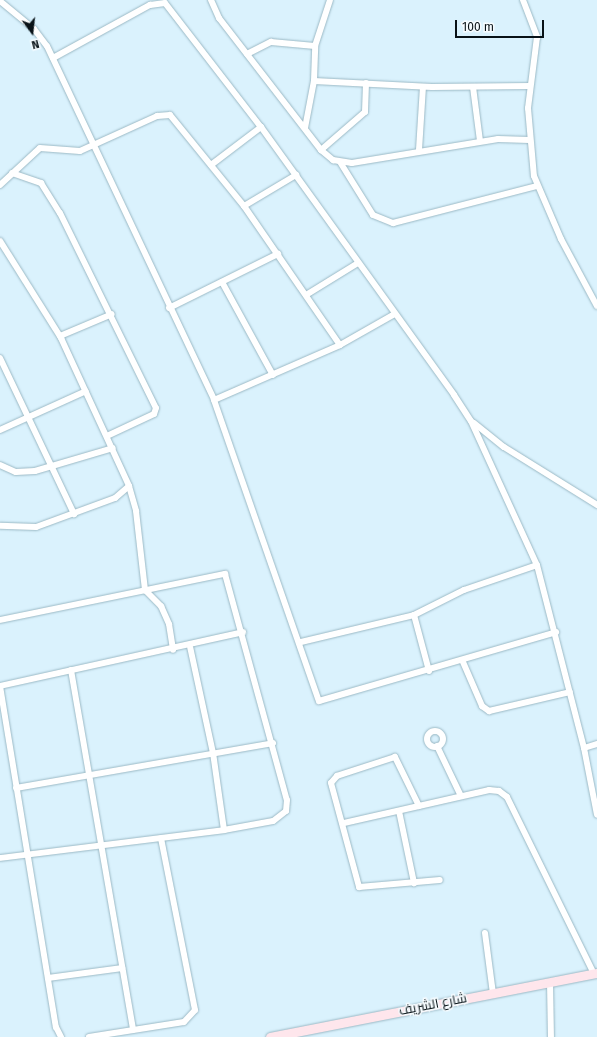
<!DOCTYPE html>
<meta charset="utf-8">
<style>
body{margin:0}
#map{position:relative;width:597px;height:1037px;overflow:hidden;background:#daf2fd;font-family:"Fira Sans",Cairo,sans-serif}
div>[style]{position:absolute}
.roads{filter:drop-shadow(0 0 1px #9bb9c5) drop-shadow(0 0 1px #9bb9c5)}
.street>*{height:6px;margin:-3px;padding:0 3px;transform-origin:3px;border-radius:3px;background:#fff}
.street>.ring{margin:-3px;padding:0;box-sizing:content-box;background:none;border:6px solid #fff;border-radius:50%}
.secondary>*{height:9px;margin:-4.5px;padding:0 4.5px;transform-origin:4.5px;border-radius:4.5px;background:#fee6ec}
span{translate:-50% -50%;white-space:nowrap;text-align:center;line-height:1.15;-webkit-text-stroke:3px #f6fcff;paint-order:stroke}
.street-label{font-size:13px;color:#081217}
.north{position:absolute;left:12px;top:12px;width:40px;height:40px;-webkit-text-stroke:3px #f6fcff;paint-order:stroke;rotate:165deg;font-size:11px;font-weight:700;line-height:16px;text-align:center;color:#081217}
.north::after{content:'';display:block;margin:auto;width:14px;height:18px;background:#081217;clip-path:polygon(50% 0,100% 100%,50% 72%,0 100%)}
.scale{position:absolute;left:455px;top:20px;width:89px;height:18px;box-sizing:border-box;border:2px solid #081217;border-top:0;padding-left:5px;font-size:12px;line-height:14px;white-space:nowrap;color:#081217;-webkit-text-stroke:3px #f6fcff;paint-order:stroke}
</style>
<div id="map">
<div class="roads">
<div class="street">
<i style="left:211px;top:0;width:20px;rotate:66deg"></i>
<i style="left:219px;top:18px;width:167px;rotate:52.3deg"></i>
<i style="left:321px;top:150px;width:16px;rotate:40deg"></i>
<i style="left:333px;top:160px;width:19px;rotate:9deg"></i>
<i style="left:352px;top:163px;width:148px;rotate:-9.3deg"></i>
<i style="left:498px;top:139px;width:31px;rotate:2deg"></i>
<i style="left:523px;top:0;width:40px;rotate:69deg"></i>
<i style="left:537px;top:37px;width:72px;rotate:97.2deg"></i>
<i style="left:528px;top:108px;width:68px;rotate:85deg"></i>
<i style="left:534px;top:176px;width:69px;rotate:66.8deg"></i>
<i style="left:561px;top:239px;width:76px;rotate:61.8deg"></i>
<i style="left:0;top:1px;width:44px;rotate:39.5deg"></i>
<i style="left:34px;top:29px;width:21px;rotate:53deg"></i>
<i style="left:47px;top:46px;width:391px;rotate:64.7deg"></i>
<i style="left:214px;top:400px;width:137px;rotate:-23.6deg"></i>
<i style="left:340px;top:345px;width:61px;rotate:-29.5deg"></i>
<i style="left:247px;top:54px;width:27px;rotate:-27deg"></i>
<i style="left:271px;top:42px;width:44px;rotate:5.2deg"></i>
<i style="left:53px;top:58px;width:111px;rotate:-28.7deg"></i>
<i style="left:150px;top:5px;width:15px;rotate:-8deg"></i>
<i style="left:165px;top:3px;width:157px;rotate:52.3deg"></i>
<i style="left:261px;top:127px;width:330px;rotate:54.2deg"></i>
<i style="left:454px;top:395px;width:31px;rotate:57deg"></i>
<i style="left:471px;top:421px;width:158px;rotate:65.4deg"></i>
<i style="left:537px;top:565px;width:189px;rotate:75.6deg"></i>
<i style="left:584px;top:748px;width:68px;rotate:79deg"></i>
<i style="left:314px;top:81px;width:118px;rotate:2.9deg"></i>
<i style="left:432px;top:87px;width:98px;rotate:-0.6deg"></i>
<i style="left:473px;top:87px;width:54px;rotate:82.6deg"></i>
<i style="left:305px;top:128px;width:48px;rotate:-79.2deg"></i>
<i style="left:314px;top:81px;width:35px;rotate:-88deg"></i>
<i style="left:315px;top:46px;width:48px;rotate:-71.9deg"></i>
<i style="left:321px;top:150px;width:58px;rotate:-40.8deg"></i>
<i style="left:365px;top:112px;width:29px;rotate:-88deg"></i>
<i style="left:419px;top:150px;width:63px;rotate:-86.4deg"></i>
<i style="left:340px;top:162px;width:62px;rotate:58.1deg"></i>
<i style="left:373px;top:215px;width:22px;rotate:22deg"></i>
<i style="left:393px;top:223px;width:149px;rotate:-14.4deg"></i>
<i style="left:211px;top:165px;width:63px;rotate:-37.2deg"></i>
<i style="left:12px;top:173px;width:31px;rotate:19deg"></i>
<i style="left:41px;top:183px;width:36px;rotate:58deg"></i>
<i style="left:60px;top:213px;width:217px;rotate:63.8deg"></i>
<i style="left:156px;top:408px;width:6px;rotate:108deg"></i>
<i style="left:154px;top:414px;width:52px;rotate:154.9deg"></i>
<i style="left:0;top:185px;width:54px;rotate:-42.8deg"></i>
<i style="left:40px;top:148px;width:40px;rotate:4.3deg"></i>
<i style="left:80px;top:151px;width:85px;rotate:-24.4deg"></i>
<i style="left:157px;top:116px;width:13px;rotate:-4deg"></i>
<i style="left:170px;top:115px;width:117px;rotate:50.9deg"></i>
<i style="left:244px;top:206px;width:169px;rotate:55.4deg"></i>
<i style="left:244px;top:206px;width:61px;rotate:-30.8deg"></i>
<i style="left:0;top:241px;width:115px;rotate:57.8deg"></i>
<i style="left:61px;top:338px;width:163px;rotate:65.3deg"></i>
<i style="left:129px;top:486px;width:18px;rotate:139deg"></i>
<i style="left:115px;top:498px;width:84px;rotate:159.8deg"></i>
<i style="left:36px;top:527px;width:36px;rotate:-178deg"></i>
<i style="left:222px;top:282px;width:106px;rotate:61.3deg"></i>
<i style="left:306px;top:295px;width:61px;rotate:-31.6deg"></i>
<i style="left:169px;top:308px;width:122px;rotate:-26.4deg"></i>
<i style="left:60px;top:336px;width:56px;rotate:-22.9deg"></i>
<i style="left:0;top:358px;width:173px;rotate:64.6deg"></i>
<i style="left:214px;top:400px;width:319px;rotate:70.8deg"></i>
<i style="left:319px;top:701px;width:247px;rotate:-16.2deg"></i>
<i style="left:474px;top:423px;width:38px;rotate:39deg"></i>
<i style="left:504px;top:447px;width:110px;rotate:31.9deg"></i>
<i style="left:0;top:430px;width:94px;rotate:-24.4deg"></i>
<i style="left:0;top:465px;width:17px;rotate:24deg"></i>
<i style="left:16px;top:472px;width:19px;rotate:-3deg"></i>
<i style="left:35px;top:471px;width:81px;rotate:-16.4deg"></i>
<i style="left:129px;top:486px;width:26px;rotate:74deg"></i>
<i style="left:136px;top:511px;width:80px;rotate:83.5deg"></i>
<i style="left:145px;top:590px;width:23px;rotate:45deg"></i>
<i style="left:161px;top:606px;width:20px;rotate:66deg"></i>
<i style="left:169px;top:624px;width:26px;rotate:81deg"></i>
<i style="left:414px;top:615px;width:58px;rotate:75deg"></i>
<i style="left:0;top:620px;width:230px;rotate:-11.6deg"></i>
<i style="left:225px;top:574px;width:234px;rotate:74.7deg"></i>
<i style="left:287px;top:800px;width:11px;rotate:95deg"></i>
<i style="left:286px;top:811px;width:16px;rotate:142deg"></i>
<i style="left:273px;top:821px;width:50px;rotate:169.6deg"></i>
<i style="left:301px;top:642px;width:116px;rotate:-13.4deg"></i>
<i style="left:414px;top:615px;width:56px;rotate:-26.6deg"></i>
<i style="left:464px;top:590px;width:77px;rotate:-18.9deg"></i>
<i style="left:463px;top:662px;width:48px;rotate:66.6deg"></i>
<i style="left:482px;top:706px;width:9px;rotate:36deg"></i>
<i style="left:489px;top:711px;width:83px;rotate:-13.2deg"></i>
<i style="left:71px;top:670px;width:365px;rotate:80.2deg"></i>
<i style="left:0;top:686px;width:346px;rotate:80.7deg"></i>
<i style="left:56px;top:1027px;width:11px;rotate:63deg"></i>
<i style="left:0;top:686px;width:249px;rotate:-12.5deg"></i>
<i class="ring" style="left:427px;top:731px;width:10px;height:10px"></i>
<i style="left:437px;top:746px;width:55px;rotate:64.4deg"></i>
<i style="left:584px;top:748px;width:14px;rotate:-17deg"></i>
<i style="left:16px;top:788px;width:261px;rotate:-9.9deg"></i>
<i style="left:419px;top:806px;width:55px;rotate:-116.1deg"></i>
<i style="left:395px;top:757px;width:61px;rotate:161.9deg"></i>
<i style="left:337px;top:776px;width:9px;rotate:131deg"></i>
<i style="left:331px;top:783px;width:108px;rotate:74.9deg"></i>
<i style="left:359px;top:887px;width:81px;rotate:-4.9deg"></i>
<i style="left:399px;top:811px;width:74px;rotate:78.2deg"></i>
<i style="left:344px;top:823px;width:149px;rotate:-12.8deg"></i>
<i style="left:489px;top:790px;width:10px;rotate:6deg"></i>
<i style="left:499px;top:791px;width:10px;rotate:37deg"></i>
<i style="left:507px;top:797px;width:197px;rotate:63.8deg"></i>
<i style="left:0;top:858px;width:226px;rotate:-7.1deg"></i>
<i style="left:224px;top:830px;width:78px;rotate:-98.1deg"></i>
<i style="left:213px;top:753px;width:108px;rotate:-102.2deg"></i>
<i style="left:485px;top:933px;width:62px;rotate:82.5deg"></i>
<i style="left:48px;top:978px;width:75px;rotate:-7.7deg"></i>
<i style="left:550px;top:982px;width:55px;rotate:89deg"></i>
<i style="left:89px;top:1037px;width:96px;rotate:-9deg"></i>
<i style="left:184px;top:1022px;width:16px;rotate:-47deg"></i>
<i style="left:195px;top:1010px;width:175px;rotate:-101.2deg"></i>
</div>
<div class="secondary">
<i style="left:270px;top:1037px;width:333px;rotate:-11.1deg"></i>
</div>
</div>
<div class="street-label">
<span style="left:433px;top:1005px;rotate:-11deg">شارع الشريف</span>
</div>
<div class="north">N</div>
<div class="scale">100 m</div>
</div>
